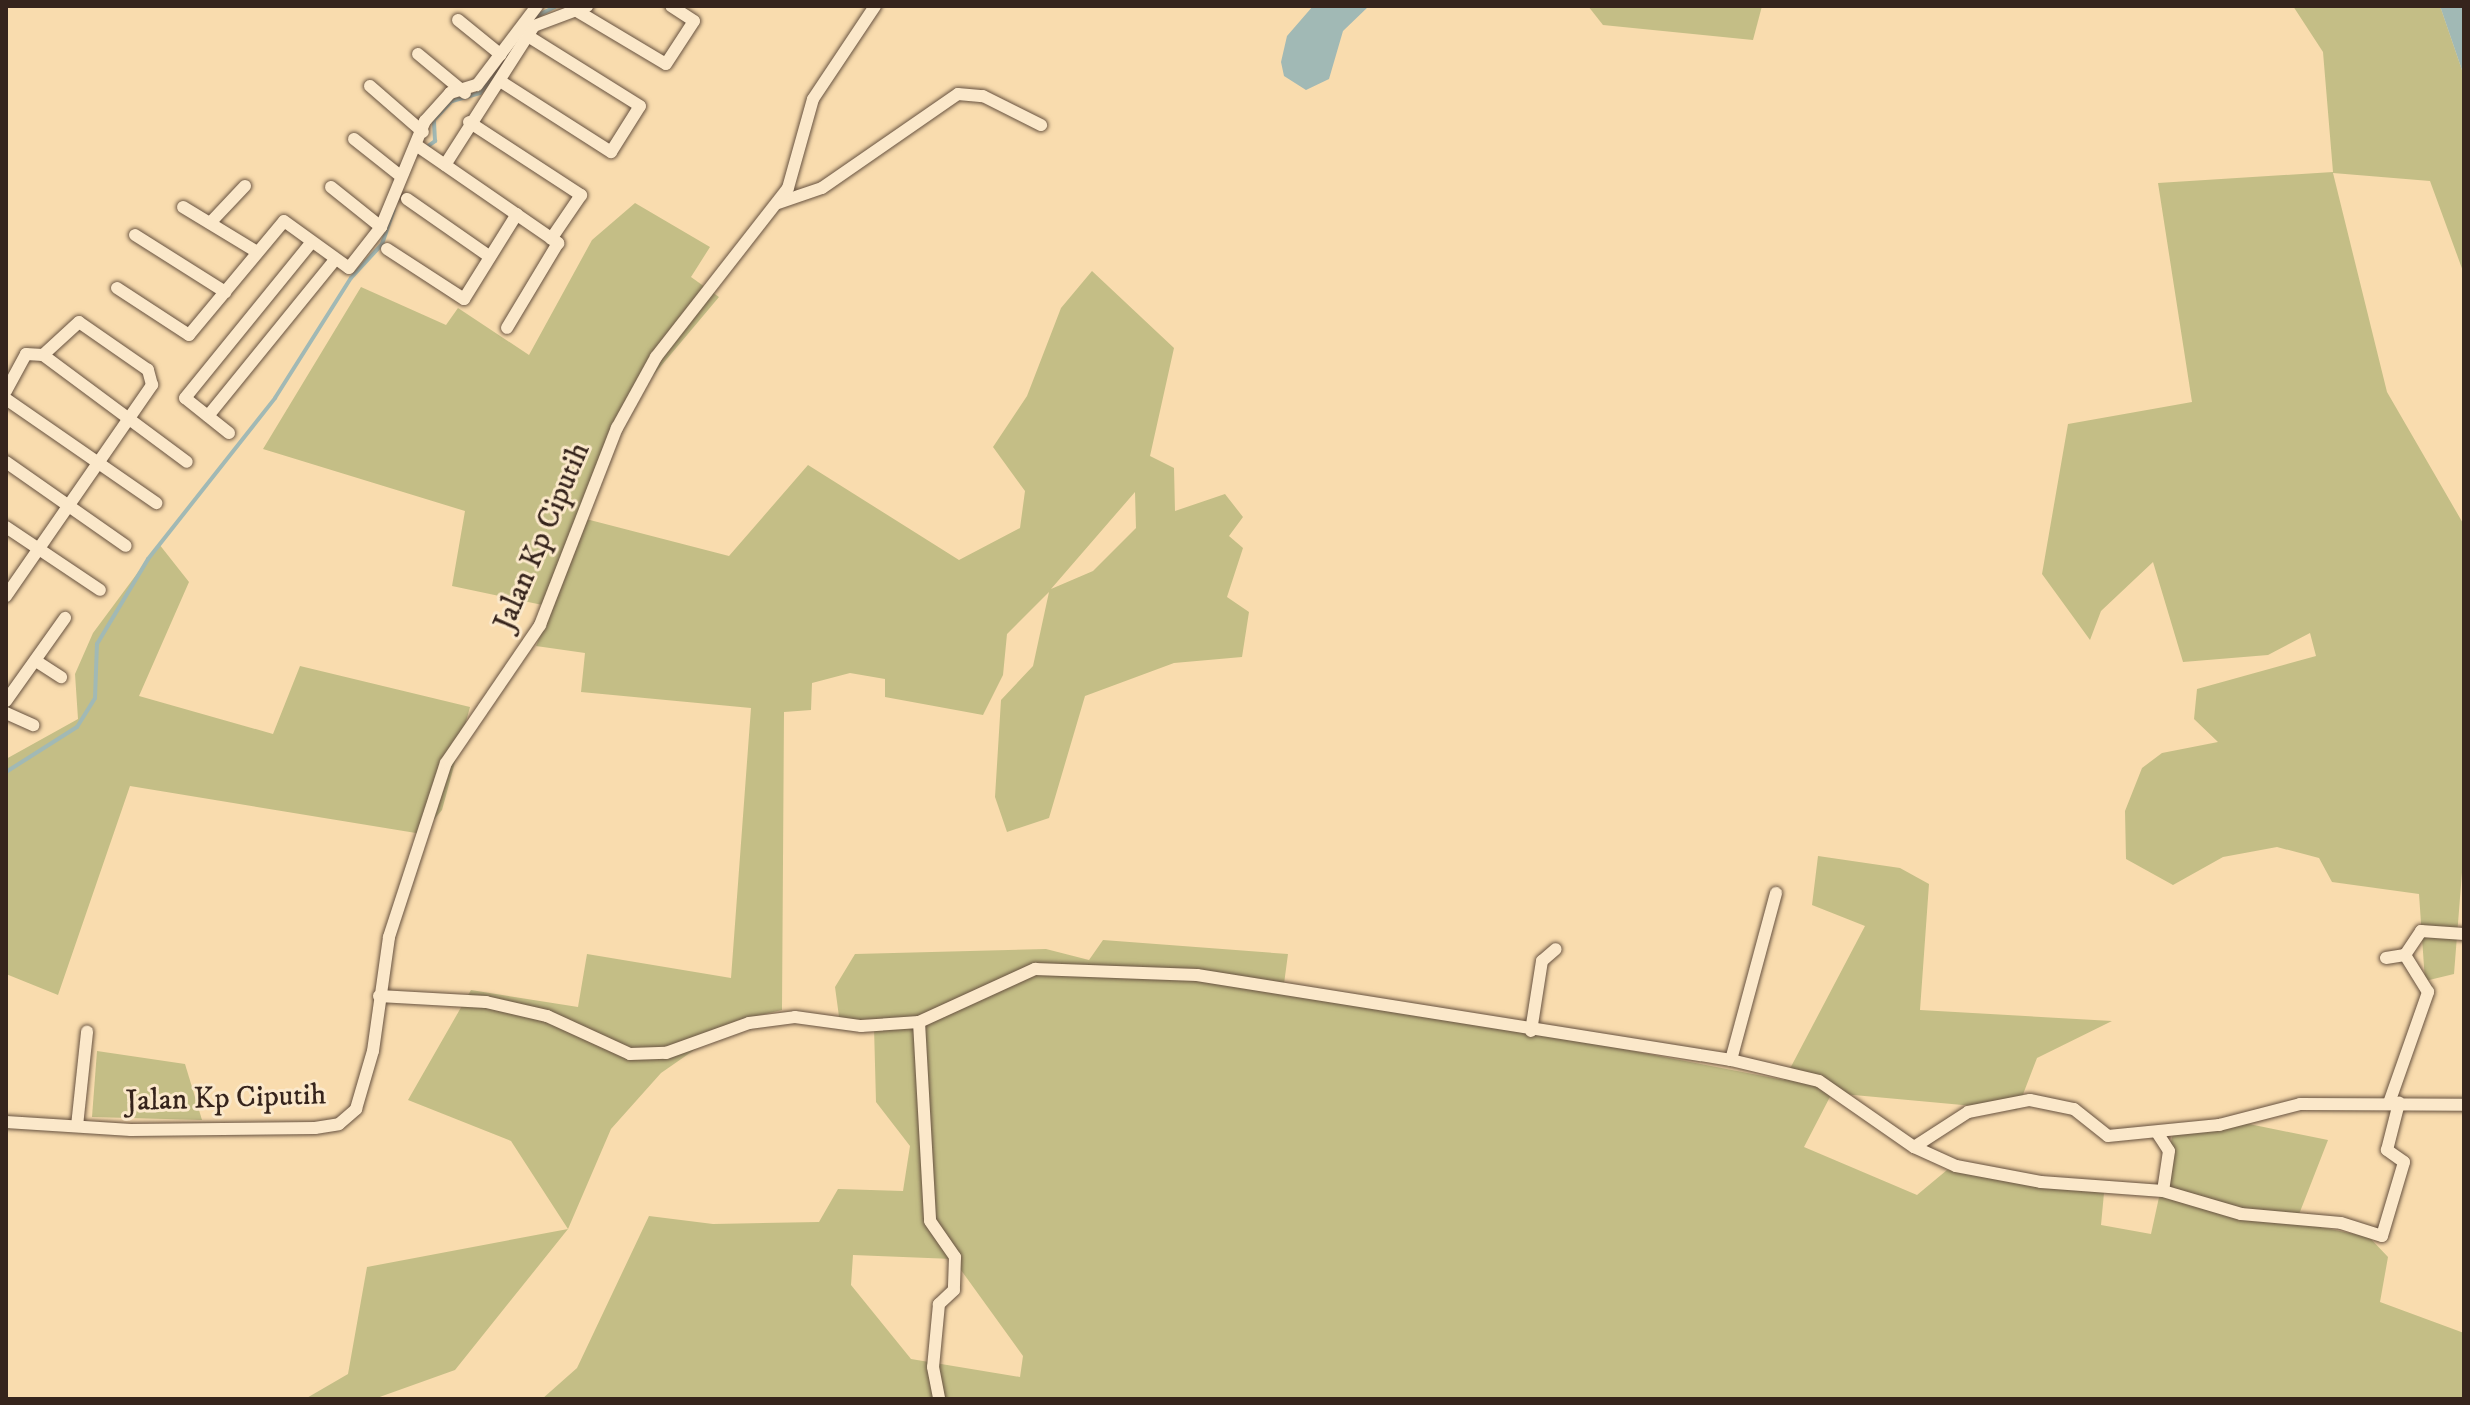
<!DOCTYPE html>
<style>
body{margin:0}
#map{position:relative;width:2470px;height:1405px;overflow:hidden;background:#f9dcae;font-family:"IM FELL DW Pica",serif}
div>[style]{position:absolute}
.green>*{inset:0;background:#c4be86}
.water>*{inset:0;background:#a1b9b5}
.stream>*{height:4px;margin:-2px;padding:0 2px;transform-origin:2px;border-radius:2px;background:#a1b9b5}
.roads{filter:drop-shadow(0 0 2px #675240) drop-shadow(0 0 2px #675240)}
.minor>*{height:12px;margin:-6px;padding:0 6px;transform-origin:6px;border-radius:6px;background:#fbe8ca}
span{translate:-50% -50%;white-space:nowrap;text-align:center;line-height:1.15;-webkit-text-stroke:6px #fbe8ca;paint-order:stroke}
.street-label{font-size:30px;color:#36241c}
.frame{position:absolute;inset:0;border:8px solid #36241c;pointer-events:none}
</style>
<div id="map">
<div class="green">
<i style="clip-path:polygon(1588px 6px,1762px 6px,1753px 40px,1603px 25px)"></i>
<i style="clip-path:polygon(2293px 6px,2440px 6px,2464px 76px,2464px 274px,2430px 181px,2333px 173px,2387px 392px,2464px 525px,2464px 847px,2454px 974px,2425px 981px,2419px 894px,2332px 882px,2319px 858px,2277px 847px,2223px 857px,2173px 885px,2126px 859px,2125px 811px,2142px 768px,2162px 753px,2218px 742px,2194px 719px,2197px 689px,2316px 656px,2310px 633px,2268px 655px,2183px 662px,2153px 562px,2101px 611px,2090px 640px,2042px 574px,2068px 424px,2192px 402px,2158px 183px,2333px 172px,2323px 52px)"></i>
<i style="clip-path:polygon(evenodd,635px 203px,710px 247px,691px 277px,719px 297px,629px 404px,586px 519px,729px 556px,808px 465px,959px 560px,1020px 528px,1025px 491px,993px 447px,1027px 396px,1061px 308px,1092px 271px,1174px 348px,1150px 456px,1174px 468px,1175px 511px,1225px 494px,1243px 517px,1229px 536px,1243px 548px,1227px 597px,1249px 612px,1242px 657px,1174px 663px,1085px 696px,1049px 818px,1007px 832px,995px 797px,1001px 700px,1033px 666px,1049px 592px,1007px 634px,1003px 675px,983px 715px,885px 697px,885px 679px,850px 673px,812px 683px,811px 710px,784px 712px,782px 1010px,736px 1021px,661px 1073px,611px 1129px,568px 1229px,455px 1370px,374px 1399px,305px 1399px,348px 1374px,367px 1267px,568px 1229px,511px 1141px,408px 1100px,471px 990px,578px 1007px,587px 954px,731px 978px,751px 708px,581px 692px,585px 653px,536px 646px,552px 607px,452px 586px,465px 511px,263px 449px,361px 287px,446px 325px,458px 308px,529px 355px,592px 240px,635px 203px,1135px 492px,1136px 528px,1093px 571px,1051px 589px,1135px 492px)"></i>
<i style="clip-path:polygon(159px 544px,189px 582px,139px 696px,273px 734px,300px 666px,470px 707px,442px 810px,422px 834px,130px 786px,58px 995px,6px 974px,6px 759px,78px 719px,75px 674px,93px 633px)"></i>
<i style="clip-path:polygon(evenodd,1818px 856px,1900px 868px,1929px 884px,1920px 1010px,2112px 1021px,2037px 1058px,2017px 1110px,1832px 1093px,1804px 1147px,1917px 1195px,1947px 1170px,2104px 1193px,2101px 1225px,2151px 1234px,2175px 1124px,2249px 1124px,2328px 1140px,2296px 1222px,2369px 1237px,2388px 1257px,2380px 1302px,2464px 1333px,2464px 1399px,542px 1399px,577px 1368px,649px 1216px,713px 1224px,819px 1222px,838px 1189px,903px 1191px,910px 1146px,876px 1102px,874px 1027px,840px 1024px,835px 987px,855px 954px,1046px 949px,1089px 960px,1103px 940px,1288px 954px,1284px 984px,1784px 1080px,1865px 926px,1812px 905px,1818px 856px,853px 1255px,953px 1259px,1023px 1356px,1020px 1377px,911px 1359px,851px 1285px,853px 1255px)"></i>
<i style="clip-path:polygon(97px 1051px,185px 1064px,202px 1120px,92px 1117px)"></i>
</div>
<div class="water">
<i style="clip-path:polygon(1313px 6px,1369px 6px,1343px 31px,1329px 79px,1306px 90px,1284px 76px,1281px 62px,1287px 36px)"></i>
<i style="clip-path:polygon(2440px 6px,2464px 6px,2464px 76px)"></i>
</div>
<div class="stream">
<i style="left:533px;top:18px;width:27px;rotate:-27deg"></i>
<i style="left:424px;top:149px;width:14px;rotate:-36deg"></i>
<i style="left:435px;top:141px;width:21px;rotate:-93deg"></i>
<i style="left:434px;top:120px;width:26px;rotate:-47deg"></i>
<i style="left:452px;top:101px;width:29px;rotate:-16deg"></i>
<i style="left:480px;top:93px;width:39px;rotate:-52deg"></i>
<i style="left:6px;top:772px;width:84px;rotate:-32.4deg"></i>
<i style="left:77px;top:727px;width:34px;rotate:-58deg"></i>
<i style="left:95px;top:698px;width:54px;rotate:-87.9deg"></i>
<i style="left:97px;top:644px;width:99px;rotate:-59deg"></i>
<i style="left:148px;top:559px;width:205px;rotate:-51.7deg"></i>
<i style="left:275px;top:398px;width:142px;rotate:-57.7deg"></i>
<i style="left:351px;top:278px;width:46px;rotate:-47.6deg"></i>
<i style="left:382px;top:244px;width:36px;rotate:-71deg"></i>
</div>
<div class="roads">
<div class="minor">
<i style="left:572px;top:8px;width:109px;rotate:30.8deg"></i>
<i style="left:666px;top:64px;width:51px;rotate:-56.9deg"></i>
<i style="left:694px;top:21px;width:27px;rotate:-147deg"></i>
<i style="left:458px;top:20px;width:55px;rotate:39.1deg"></i>
<i style="left:418px;top:54px;width:61px;rotate:39.7deg"></i>
<i style="left:500px;top:81px;width:132px;rotate:32.6deg"></i>
<i style="left:611px;top:152px;width:54px;rotate:-57.8deg"></i>
<i style="left:640px;top:106px;width:132px;rotate:-148deg"></i>
<i style="left:370px;top:86px;width:70px;rotate:41deg"></i>
<i style="left:469px;top:122px;width:134px;rotate:33.1deg"></i>
<i style="left:581px;top:195px;width:53px;rotate:124.3deg"></i>
<i style="left:354px;top:139px;width:56px;rotate:38.5deg"></i>
<i style="left:416px;top:145px;width:173px;rotate:34.6deg"></i>
<i style="left:558px;top:243px;width:99px;rotate:121deg"></i>
<i style="left:445px;top:165px;width:165px;rotate:-57.4deg"></i>
<i style="left:534px;top:26px;width:57px;rotate:-20.7deg"></i>
<i style="left:331px;top:187px;width:64px;rotate:38.7deg"></i>
<i style="left:407px;top:199px;width:101px;rotate:34.9deg"></i>
<i style="left:778px;top:203px;width:46px;rotate:-18.8deg"></i>
<i style="left:822px;top:188px;width:165px;rotate:-34.7deg"></i>
<i style="left:958px;top:94px;width:25px;rotate:5deg"></i>
<i style="left:983px;top:96px;width:65px;rotate:26.6deg"></i>
<i style="left:183px;top:207px;width:87px;rotate:31.3deg"></i>
<i style="left:210px;top:223px;width:51px;rotate:-46.6deg"></i>
<i style="left:135px;top:235px;width:107px;rotate:32.3deg"></i>
<i style="left:387px;top:249px;width:92px;rotate:33deg"></i>
<i style="left:464px;top:299px;width:100px;rotate:-58.1deg"></i>
<i style="left:117px;top:288px;width:86px;rotate:33.1deg"></i>
<i style="left:189px;top:335px;width:148px;rotate:-50.2deg"></i>
<i style="left:284px;top:221px;width:80px;rotate:35.9deg"></i>
<i style="left:349px;top:268px;width:52px;rotate:-52deg"></i>
<i style="left:381px;top:227px;width:115px;rotate:-67.5deg"></i>
<i style="left:425px;top:121px;width:38px;rotate:-48deg"></i>
<i style="left:450px;top:93px;width:28px;rotate:-17deg"></i>
<i style="left:477px;top:85px;width:99px;rotate:-52.8deg"></i>
<i style="left:6px;top:391px;width:42px;rotate:-61.6deg"></i>
<i style="left:26px;top:354px;width:17px;rotate:3deg"></i>
<i style="left:43px;top:355px;width:179px;rotate:36.6deg"></i>
<i style="left:6px;top:399px;width:183px;rotate:34.7deg"></i>
<i style="left:208px;top:416px;width:201px;rotate:-50.9deg"></i>
<i style="left:229px;top:433px;width:56px;rotate:-141.5deg"></i>
<i style="left:185px;top:398px;width:201px;rotate:-50.9deg"></i>
<i style="left:6px;top:462px;width:146px;rotate:35deg"></i>
<i style="left:6px;top:527px;width:113px;rotate:33.8deg"></i>
<i style="left:6px;top:596px;width:257px;rotate:-55.3deg"></i>
<i style="left:152px;top:385px;width:16px;rotate:-105deg"></i>
<i style="left:148px;top:370px;width:84px;rotate:-145.2deg"></i>
<i style="left:79px;top:322px;width:49px;rotate:137.5deg"></i>
<i style="left:36px;top:661px;width:30px;rotate:33deg"></i>
<i style="left:6px;top:701px;width:102px;rotate:-54.6deg"></i>
<i style="left:6px;top:713px;width:30px;rotate:24deg"></i>
<i style="left:2386px;top:958px;width:19px;rotate:-9deg"></i>
<i style="left:2405px;top:955px;width:29px;rotate:-56deg"></i>
<i style="left:2421px;top:931px;width:43px;rotate:4deg"></i>
<i style="left:379px;top:996px;width:107px;rotate:3.2deg"></i>
<i style="left:486px;top:1002px;width:63px;rotate:12.9deg"></i>
<i style="left:547px;top:1016px;width:91px;rotate:24.6deg"></i>
<i style="left:630px;top:1054px;width:36px;rotate:-2deg"></i>
<i style="left:666px;top:1053px;width:88px;rotate:-19.9deg"></i>
<i style="left:749px;top:1023px;width:46px;rotate:-7.4deg"></i>
<i style="left:795px;top:1017px;width:67px;rotate:7.8deg"></i>
<i style="left:861px;top:1026px;width:58px;rotate:-3.9deg"></i>
<i style="left:919px;top:1022px;width:128px;rotate:-24.6deg"></i>
<i style="left:1035px;top:969px;width:162px;rotate:2.1deg"></i>
<i style="left:1197px;top:975px;width:541px;rotate:9.04deg"></i>
<i style="left:1731px;top:1060px;width:90px;rotate:13.4deg"></i>
<i style="left:1819px;top:1081px;width:116px;rotate:34.8deg"></i>
<i style="left:1914px;top:1147px;width:46px;rotate:24.3deg"></i>
<i style="left:1956px;top:1166px;width:86px;rotate:10.7deg"></i>
<i style="left:2041px;top:1182px;width:122px;rotate:4.2deg"></i>
<i style="left:2163px;top:1191px;width:81px;rotate:16.4deg"></i>
<i style="left:2241px;top:1214px;width:100px;rotate:5.1deg"></i>
<i style="left:2341px;top:1223px;width:43px;rotate:17.6deg"></i>
<i style="left:2382px;top:1236px;width:77px;rotate:-73.4deg"></i>
<i style="left:2404px;top:1162px;width:21px;rotate:-145deg"></i>
<i style="left:2387px;top:1150px;width:49px;rotate:-75.7deg"></i>
<i style="left:919px;top:1022px;width:199px;rotate:86.8deg"></i>
<i style="left:930px;top:1221px;width:44px;rotate:55.2deg"></i>
<i style="left:955px;top:1257px;width:33px;rotate:92deg"></i>
<i style="left:954px;top:1290px;width:21px;rotate:137deg"></i>
<i style="left:939px;top:1304px;width:63px;rotate:95.4deg"></i>
<i style="left:933px;top:1367px;width:33px;rotate:79deg"></i>
<i style="left:1531px;top:1031px;width:71px;rotate:-81.1deg"></i>
<i style="left:1542px;top:961px;width:18px;rotate:-41deg"></i>
<i style="left:1731px;top:1060px;width:173px;rotate:-74.9deg"></i>
<i style="left:2389px;top:1103px;width:118px;rotate:-70.6deg"></i>
<i style="left:2428px;top:992px;width:44px;rotate:-121.9deg"></i>
<i style="left:6px;top:1122px;width:125px;rotate:3.7deg"></i>
<i style="left:131px;top:1130px;width:184px;rotate:-0.6deg"></i>
<i style="left:315px;top:1128px;width:24px;rotate:-9deg"></i>
<i style="left:339px;top:1124px;width:23px;rotate:-41deg"></i>
<i style="left:356px;top:1109px;width:60px;rotate:-73.7deg"></i>
<i style="left:373px;top:1051px;width:115px;rotate:-82deg"></i>
<i style="left:389px;top:937px;width:183px;rotate:-71.9deg"></i>
<i style="left:446px;top:763px;width:167px;rotate:-55.7deg"></i>
<i style="left:540px;top:625px;width:212px;rotate:-68.7deg"></i>
<i style="left:617px;top:428px;width:81px;rotate:-61.2deg"></i>
<i style="left:656px;top:357px;width:214px;rotate:-52deg"></i>
<i style="left:788px;top:188px;width:92px;rotate:-74.3deg"></i>
<i style="left:813px;top:99px;width:112px;rotate:-56.3deg"></i>
<i style="left:77px;top:1126px;width:95px;rotate:-83.9deg"></i>
<i style="left:2158px;top:1134px;width:20px;rotate:57deg"></i>
<i style="left:2169px;top:1151px;width:40px;rotate:98.5deg"></i>
<i style="left:1914px;top:1147px;width:64px;rotate:-32.9deg"></i>
<i style="left:1968px;top:1112px;width:63px;rotate:-11deg"></i>
<i style="left:2030px;top:1100px;width:45px;rotate:11.6deg"></i>
<i style="left:2074px;top:1109px;width:43px;rotate:38.5deg"></i>
<i style="left:2108px;top:1136px;width:112px;rotate:-5.7deg"></i>
<i style="left:2219px;top:1125px;width:84px;rotate:-14.5deg"></i>
<i style="left:2300px;top:1104px;width:164px;rotate:0.3deg"></i>
</div>
</div>
<div class="street-label">
<span style="left:543px;top:537px;rotate:-67deg">Jalan Kp Ciputih</span>
<span style="left:226px;top:1099px;rotate:-2deg">Jalan Kp Ciputih</span>
</div>
<div class="frame"></div>
</div>
